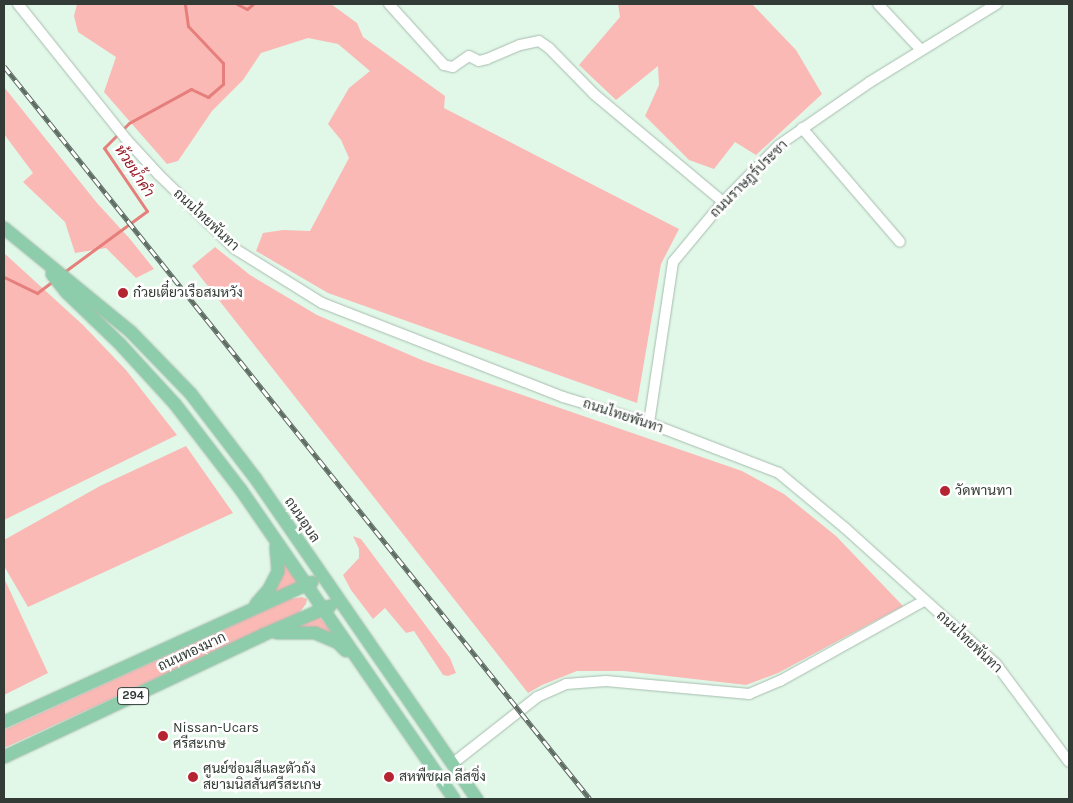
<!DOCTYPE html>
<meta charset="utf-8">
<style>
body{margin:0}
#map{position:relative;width:1073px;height:803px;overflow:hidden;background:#e1f8e9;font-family:Karla,Sarabun,sans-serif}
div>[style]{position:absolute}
.green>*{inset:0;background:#fab9b5}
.stream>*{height:3px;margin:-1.5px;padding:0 1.5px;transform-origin:1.5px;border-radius:1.5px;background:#e67f7c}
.roads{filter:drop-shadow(0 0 1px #a6bcad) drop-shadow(0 0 1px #a6bcad)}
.minor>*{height:10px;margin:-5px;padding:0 5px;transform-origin:5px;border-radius:5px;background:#fff}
.major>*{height:12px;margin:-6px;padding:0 6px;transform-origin:6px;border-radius:6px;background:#8dcdab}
.rail>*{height:5px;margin-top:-2.5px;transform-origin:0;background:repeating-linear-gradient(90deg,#fff 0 9px,#5e6b62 0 18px);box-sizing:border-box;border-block:1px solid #5e6b62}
.dots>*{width:14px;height:14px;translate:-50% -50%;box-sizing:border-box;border:2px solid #fff;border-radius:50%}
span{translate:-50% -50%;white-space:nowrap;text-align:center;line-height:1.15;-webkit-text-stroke:5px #fff;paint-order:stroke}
.shield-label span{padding:1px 4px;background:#fff;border:1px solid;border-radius:4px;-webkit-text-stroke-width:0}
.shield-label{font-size:12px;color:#323b35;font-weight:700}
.street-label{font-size:14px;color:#323b35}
.poi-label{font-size:14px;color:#323b35}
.left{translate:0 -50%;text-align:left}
.water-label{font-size:15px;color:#931824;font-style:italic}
.frame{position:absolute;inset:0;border:5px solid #323b35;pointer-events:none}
</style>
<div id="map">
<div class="green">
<i style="clip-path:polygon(77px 4px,331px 4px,357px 23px,363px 37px,445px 96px,444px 108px,679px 229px,661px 264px,637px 403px,328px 293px,256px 251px,263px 233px,283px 230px,310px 231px,349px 158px,341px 140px,328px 124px,349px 88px,370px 71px,338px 44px,308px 38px,261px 53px,243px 80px,212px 111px,178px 161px,167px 164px,104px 92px,116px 57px,78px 32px,74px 16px)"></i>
<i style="clip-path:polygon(618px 4px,752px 4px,796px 50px,822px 94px,756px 155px,735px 142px,714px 169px,689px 160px,645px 116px,659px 85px,658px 66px,616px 100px,579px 65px,620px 17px)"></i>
<i style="clip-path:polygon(4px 87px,97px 203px,130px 239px,154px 269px,136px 278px,106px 248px,75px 253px,65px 222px,23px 182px,33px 173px,4px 134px)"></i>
<i style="clip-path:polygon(215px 247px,250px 275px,317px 315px,424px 361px,742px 471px,784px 494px,836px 536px,903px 606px,778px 673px,746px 685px,624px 671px,577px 671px,542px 685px,528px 693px,192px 266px)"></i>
<i style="clip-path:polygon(4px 253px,83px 325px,126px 370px,177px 435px,4px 520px)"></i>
<i style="clip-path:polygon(186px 446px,233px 513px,28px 607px,4px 566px,4px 540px,100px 486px)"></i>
<i style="clip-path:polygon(353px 536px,361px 539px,450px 658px,456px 673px,448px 676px,443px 675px,414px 631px,406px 633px,385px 608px,373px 619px,351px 590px,343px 575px,359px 558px,359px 549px)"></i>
<i style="clip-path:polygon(281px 557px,298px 583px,270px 595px)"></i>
<i style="clip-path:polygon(4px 578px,48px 673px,4px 695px)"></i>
<i style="clip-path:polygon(302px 597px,307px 599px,306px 604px,299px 613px,4px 748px,4px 730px,290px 599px)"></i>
<i style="clip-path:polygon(319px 616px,334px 635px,298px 627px)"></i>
</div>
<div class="stream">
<i style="left:237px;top:4px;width:11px;rotate:27deg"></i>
<i style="left:247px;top:9px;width:8px;rotate:-40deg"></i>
<i style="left:64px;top:272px;width:103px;rotate:-36.3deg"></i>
<i style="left:147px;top:211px;width:76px;rotate:-124.3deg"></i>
<i style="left:104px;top:148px;width:35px;rotate:-45deg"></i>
<i style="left:129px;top:123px;width:71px;rotate:-28.7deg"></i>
<i style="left:191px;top:89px;width:19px;rotate:25deg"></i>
<i style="left:208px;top:97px;width:20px;rotate:-41deg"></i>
<i style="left:223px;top:84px;width:21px;rotate:-90deg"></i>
<i style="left:223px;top:63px;width:51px;rotate:-133.4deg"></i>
<i style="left:188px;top:26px;width:22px;rotate:-98deg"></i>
<i style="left:4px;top:277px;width:37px;rotate:26deg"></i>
<i style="left:37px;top:293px;width:20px;rotate:-37deg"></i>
</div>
<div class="roads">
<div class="minor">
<i style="left:18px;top:4px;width:174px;rotate:51.3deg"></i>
<i style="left:127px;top:140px;width:46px;rotate:47.6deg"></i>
<i style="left:158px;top:174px;width:107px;rotate:44.2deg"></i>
<i style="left:235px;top:249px;width:102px;rotate:31.8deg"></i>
<i style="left:322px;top:303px;width:259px;rotate:21.3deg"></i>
<i style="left:563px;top:397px;width:90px;rotate:16.8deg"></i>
<i style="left:649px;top:423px;width:139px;rotate:21deg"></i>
<i style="left:779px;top:473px;width:86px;rotate:39.8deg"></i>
<i style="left:845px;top:528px;width:203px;rotate:42deg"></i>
<i style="left:996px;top:664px;width:122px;rotate:53.3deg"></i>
<i style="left:389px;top:4px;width:82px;rotate:48deg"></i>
<i style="left:444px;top:65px;width:9px;rotate:13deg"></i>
<i style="left:453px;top:67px;width:19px;rotate:-35deg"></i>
<i style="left:469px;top:56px;width:11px;rotate:27deg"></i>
<i style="left:479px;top:61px;width:8px;rotate:-14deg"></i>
<i style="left:487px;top:59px;width:36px;rotate:-23deg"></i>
<i style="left:520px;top:45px;width:19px;rotate:-12deg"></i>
<i style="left:539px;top:41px;width:12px;rotate:35deg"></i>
<i style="left:549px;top:48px;width:64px;rotate:45.6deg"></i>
<i style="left:594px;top:94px;width:168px;rotate:39.9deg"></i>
<i style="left:878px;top:4px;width:63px;rotate:46.9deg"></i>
<i style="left:802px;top:128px;width:150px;rotate:49.3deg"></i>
<i style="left:649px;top:423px;width:163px;rotate:-81.5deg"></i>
<i style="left:673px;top:262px;width:78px;rotate:-50.2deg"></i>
<i style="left:723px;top:202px;width:80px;rotate:-45.5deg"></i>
<i style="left:779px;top:145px;width:111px;rotate:-34.7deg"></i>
<i style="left:870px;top:82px;width:149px;rotate:-31.6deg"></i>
<i style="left:452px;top:764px;width:108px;rotate:-38.2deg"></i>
<i style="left:537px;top:697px;width:32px;rotate:-24deg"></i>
<i style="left:566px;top:684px;width:40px;rotate:-4.3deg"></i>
<i style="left:606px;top:681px;width:144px;rotate:5.2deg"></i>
<i style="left:749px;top:694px;width:34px;rotate:-23deg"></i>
<i style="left:780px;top:681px;width:165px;rotate:-29.1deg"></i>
</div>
<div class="major">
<i style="left:4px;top:228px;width:164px;rotate:39.3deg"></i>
<i style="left:131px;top:332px;width:86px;rotate:45.9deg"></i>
<i style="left:191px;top:394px;width:107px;rotate:52.6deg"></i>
<i style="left:256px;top:479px;width:389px;rotate:55.4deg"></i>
<i style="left:52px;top:274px;width:23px;rotate:52deg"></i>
<i style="left:66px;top:292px;width:75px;rotate:43.9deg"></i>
<i style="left:120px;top:344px;width:81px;rotate:47.5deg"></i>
<i style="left:175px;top:404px;width:108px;rotate:52.5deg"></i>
<i style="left:241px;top:490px;width:375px;rotate:55.4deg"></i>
<i style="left:256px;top:604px;width:20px;rotate:-49deg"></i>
<i style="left:269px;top:589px;width:20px;rotate:-63deg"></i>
<i style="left:278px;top:571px;width:24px;rotate:-95deg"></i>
<i style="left:277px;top:633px;width:38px"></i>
<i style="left:315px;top:633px;width:25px;rotate:23deg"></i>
<i style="left:338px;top:643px;width:11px;rotate:45deg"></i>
<i style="left:4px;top:722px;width:338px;rotate:-24.4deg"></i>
<i style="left:4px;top:757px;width:286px;rotate:-25.2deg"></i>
<i style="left:263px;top:635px;width:73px;rotate:-23.4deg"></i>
</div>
</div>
<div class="rail">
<i style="left:4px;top:66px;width:938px;rotate:51.36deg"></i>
</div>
<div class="dots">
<i style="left:123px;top:293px;background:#b52431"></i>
<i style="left:945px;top:491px;background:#b52431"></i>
<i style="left:163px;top:736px;background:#b52431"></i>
<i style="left:193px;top:777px;background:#b52431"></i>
<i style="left:389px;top:777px;background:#b52431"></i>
</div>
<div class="shield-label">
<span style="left:133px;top:696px">294</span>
</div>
<div class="street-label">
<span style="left:749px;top:179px;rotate:-45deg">ถนนราษฎร์ประชา</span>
<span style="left:206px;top:220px;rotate:43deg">ถนนไทยพันทา</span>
<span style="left:623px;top:416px;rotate:18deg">ถนนไทยพันทา</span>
<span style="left:302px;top:520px;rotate:56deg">ถนนอุบล</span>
<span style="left:969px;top:642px;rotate:43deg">ถนนไทยพันทา</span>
<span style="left:192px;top:652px;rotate:-25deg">ถนนทองมาก</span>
</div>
<div class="poi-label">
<span class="left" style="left:133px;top:293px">ก๋วยเตี๋ยวเรือสมหวัง</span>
<span class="left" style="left:955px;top:491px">วัดพานทา</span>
<span class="left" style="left:173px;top:736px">Nissan-Ucars<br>ศรีสะเกษ</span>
<span class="left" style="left:203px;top:777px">ศูนย์ซ่อมสีและตัวถัง<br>สยามนิสสันศรีสะเกษ</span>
<span class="left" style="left:399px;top:777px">สหพืชผล ลีสซิ่ง</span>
</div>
<div class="water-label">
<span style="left:134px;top:171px;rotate:57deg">ห้วยน้ำคำ</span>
</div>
<div class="frame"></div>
</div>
